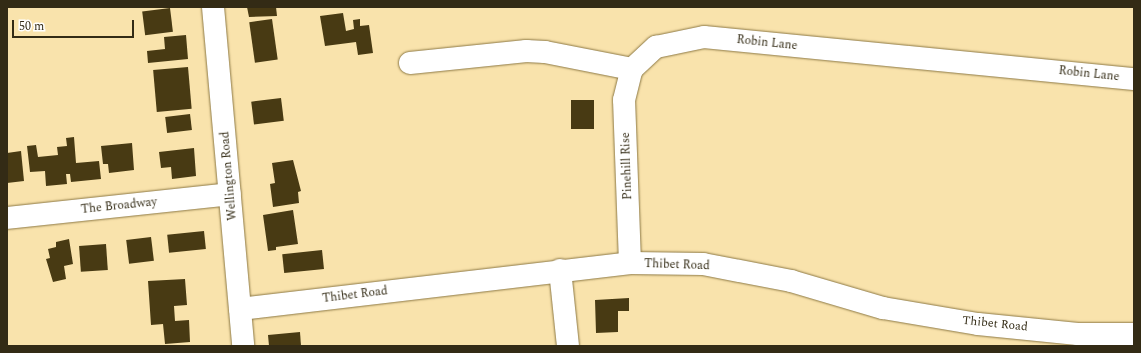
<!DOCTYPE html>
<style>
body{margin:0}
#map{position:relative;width:1141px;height:353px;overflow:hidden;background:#f9e3ac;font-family:Spectral,serif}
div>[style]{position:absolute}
.building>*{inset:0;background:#483a13;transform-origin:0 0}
.roads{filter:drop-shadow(0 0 1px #8d7945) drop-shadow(0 0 1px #8d7945)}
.minor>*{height:22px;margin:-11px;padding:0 11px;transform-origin:11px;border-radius:11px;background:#fff}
span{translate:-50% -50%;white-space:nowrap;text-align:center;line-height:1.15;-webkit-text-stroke:4px #fff;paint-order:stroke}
.street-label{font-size:12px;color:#332b15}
.frame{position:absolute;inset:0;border:8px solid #332b15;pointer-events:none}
.scale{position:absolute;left:12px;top:20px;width:122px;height:18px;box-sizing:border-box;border:2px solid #332b15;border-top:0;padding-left:5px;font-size:12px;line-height:14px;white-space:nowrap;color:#332b15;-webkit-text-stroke:3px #fff;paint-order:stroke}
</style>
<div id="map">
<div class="building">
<i style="clip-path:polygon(247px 7px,276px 7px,277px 16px,249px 17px)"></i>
<i style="left:170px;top:8px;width:24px;height:28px;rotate:83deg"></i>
<i style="clip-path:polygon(343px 13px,346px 31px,354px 29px,353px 20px,360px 19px,360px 26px,369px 25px,373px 53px,358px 55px,356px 42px,325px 46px,320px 16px)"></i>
<i style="left:272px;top:19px;width:41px;height:23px;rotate:82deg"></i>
<i style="clip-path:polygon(186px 35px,188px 59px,148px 63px,147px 51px,165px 49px,164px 37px)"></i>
<i style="left:188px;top:67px;width:42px;height:35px;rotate:85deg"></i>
<i style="left:281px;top:98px;width:23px;height:30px;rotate:83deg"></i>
<i style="left:571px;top:100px;width:23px;height:29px"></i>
<i style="left:190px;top:114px;width:16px;height:25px;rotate:83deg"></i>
<i style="clip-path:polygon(74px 137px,76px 163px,99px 161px,101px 179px,71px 182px,70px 174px,66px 174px,67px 184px,46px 186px,45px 171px,30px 172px,27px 146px,36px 145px,38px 157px,58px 155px,57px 147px,67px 146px,66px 138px)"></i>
<i style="clip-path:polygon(132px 143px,134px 170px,109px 173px,108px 164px,103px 164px,101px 146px)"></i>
<i style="clip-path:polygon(194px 148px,196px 176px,172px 179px,171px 167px,161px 168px,159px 152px)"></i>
<i style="clip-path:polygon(21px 151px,24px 181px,7px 183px,7px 153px)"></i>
<i style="clip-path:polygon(293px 160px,301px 191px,298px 192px,299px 203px,273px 207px,270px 184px,275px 183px,272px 163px)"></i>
<i style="clip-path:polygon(293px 210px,298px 244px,276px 247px,276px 250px,268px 251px,263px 215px)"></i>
<i style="left:204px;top:231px;width:18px;height:37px;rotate:84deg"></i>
<i style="left:151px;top:237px;width:24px;height:25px;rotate:83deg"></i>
<i style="clip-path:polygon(69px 239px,73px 264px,64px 266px,66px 279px,53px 282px,46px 259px,50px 258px,48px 249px,56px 247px,56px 242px)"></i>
<i style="left:106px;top:244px;width:26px;height:27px;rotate:86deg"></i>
<i style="left:322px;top:250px;width:19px;height:40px;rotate:84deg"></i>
<i style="clip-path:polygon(185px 279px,187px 305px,174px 306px,175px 321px,189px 320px,190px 342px,165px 344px,163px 324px,151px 325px,148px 281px)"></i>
<i style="clip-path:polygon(629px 298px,629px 311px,618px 311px,618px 332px,596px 333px,595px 300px)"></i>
<i style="clip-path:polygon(300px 332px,301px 346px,269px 346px,268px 335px)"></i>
</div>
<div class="roads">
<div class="minor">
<i style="left:213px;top:7px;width:340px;rotate:84.9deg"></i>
<i style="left:410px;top:63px;width:117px;rotate:-5.9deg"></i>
<i style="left:526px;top:51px;width:19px;rotate:3deg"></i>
<i style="left:545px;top:52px;width:89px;rotate:11.1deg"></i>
<i style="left:632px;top:69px;width:33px;rotate:-43deg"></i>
<i style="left:656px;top:47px;width:49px;rotate:-11.8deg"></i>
<i style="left:704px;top:37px;width:432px;rotate:5.6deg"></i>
<i style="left:7px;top:218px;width:224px;rotate:-6.1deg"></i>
<i style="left:630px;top:263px;width:163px;rotate:-92.1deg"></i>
<i style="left:624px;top:100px;width:32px;rotate:-76deg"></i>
<i style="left:560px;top:270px;width:76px;rotate:84deg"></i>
<i style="left:240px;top:309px;width:393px;rotate:-6.7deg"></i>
<i style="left:630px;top:263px;width:73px;rotate:0.8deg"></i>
<i style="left:703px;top:264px;width:90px;rotate:10.9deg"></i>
<i style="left:791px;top:281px;width:96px;rotate:16.4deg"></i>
<i style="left:883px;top:308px;width:96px;rotate:9.6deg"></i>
<i style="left:978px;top:324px;width:100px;rotate:5.7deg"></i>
<i style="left:1078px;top:334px;width:56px"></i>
</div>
</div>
<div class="street-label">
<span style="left:767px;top:43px;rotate:6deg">Robin Lane</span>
<span style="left:1089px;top:74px;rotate:6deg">Robin Lane</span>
<span style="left:627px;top:166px;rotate:-92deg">Pinehill Rise</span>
<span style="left:229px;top:176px;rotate:-95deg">Wellington Road</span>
<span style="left:119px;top:206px;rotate:-6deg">The Broadway</span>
<span style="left:677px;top:265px;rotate:2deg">Thibet Road</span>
<span style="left:355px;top:295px;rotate:-7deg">Thibet Road</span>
<span style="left:995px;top:324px;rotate:6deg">Thibet Road</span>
</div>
<div class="frame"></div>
<div class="scale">50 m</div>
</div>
